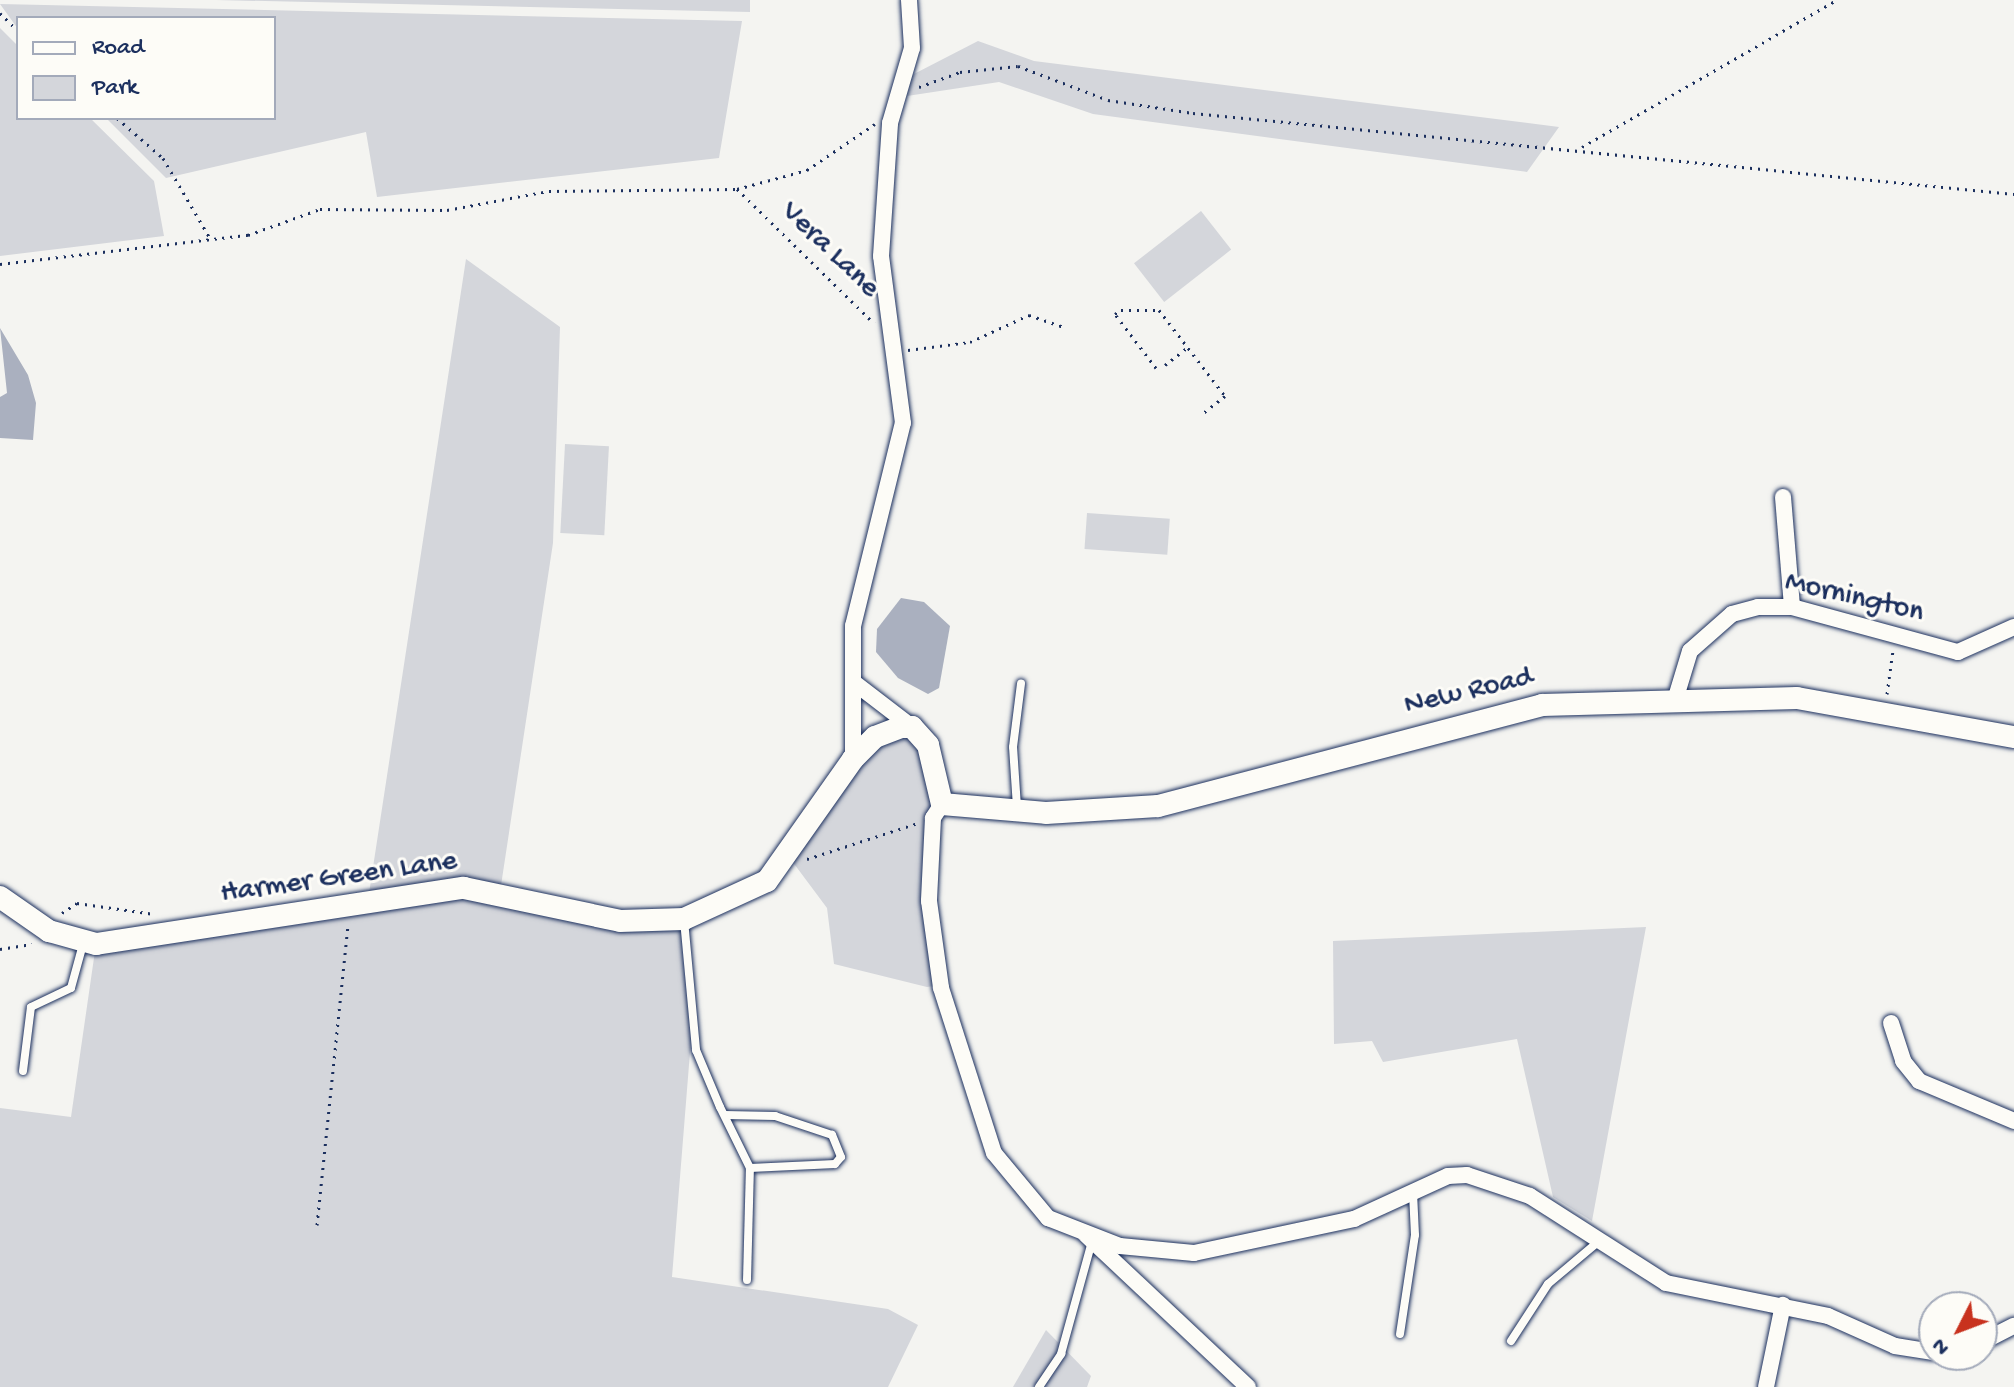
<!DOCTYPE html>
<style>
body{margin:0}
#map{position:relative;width:2014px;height:1387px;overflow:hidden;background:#f4f4f1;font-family:"Gochi Hand",sans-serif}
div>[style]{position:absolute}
.green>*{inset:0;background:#d4d6db;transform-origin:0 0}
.water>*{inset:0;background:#aab0bf}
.path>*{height:3px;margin-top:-1.5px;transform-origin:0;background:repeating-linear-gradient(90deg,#1b2f5e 0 2px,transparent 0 8px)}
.roads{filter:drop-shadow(0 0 2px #1b2f5e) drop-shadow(0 0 2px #1b2f5e)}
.lane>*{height:8px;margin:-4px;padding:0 4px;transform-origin:4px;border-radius:4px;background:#fdfcf7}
.street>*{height:16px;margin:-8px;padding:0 8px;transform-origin:8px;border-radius:8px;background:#fdfcf7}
.secondary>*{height:22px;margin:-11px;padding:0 11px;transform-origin:11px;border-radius:11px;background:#fdfcf7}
span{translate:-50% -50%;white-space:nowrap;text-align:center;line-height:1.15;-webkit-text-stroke:6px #fdfcf7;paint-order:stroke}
.street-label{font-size:30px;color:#1b2f5e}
.legend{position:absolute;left:16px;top:16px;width:260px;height:104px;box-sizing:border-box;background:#fdfcf7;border:2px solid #a3aaba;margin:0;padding:10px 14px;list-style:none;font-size:24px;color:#1b2f5e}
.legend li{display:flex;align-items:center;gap:16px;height:40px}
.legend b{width:40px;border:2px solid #a3aaba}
.north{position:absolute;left:1918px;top:1291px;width:80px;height:80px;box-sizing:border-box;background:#fdfcf7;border:2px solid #a3aaba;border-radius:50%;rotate:228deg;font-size:22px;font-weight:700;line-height:32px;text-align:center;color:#1b2f5e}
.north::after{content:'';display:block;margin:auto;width:28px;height:36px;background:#c8321e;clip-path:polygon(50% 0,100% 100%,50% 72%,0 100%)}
</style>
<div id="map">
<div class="green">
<i style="clip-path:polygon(216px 0,750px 0,750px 12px)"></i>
<i style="clip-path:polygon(0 4px,742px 21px,719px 158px,377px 197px,366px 132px,166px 178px,106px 118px,274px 118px,274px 18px,18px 18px,18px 29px)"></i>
<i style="clip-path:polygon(0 28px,18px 46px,18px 118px,90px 118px,154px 181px,164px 236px,0 256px)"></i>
<i style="clip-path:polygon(978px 41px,1034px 61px,1559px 127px,1527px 172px,1093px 114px,999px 82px,907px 96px,912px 75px)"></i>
<i style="left:1201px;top:211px;width:49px;height:85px;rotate:52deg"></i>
<i style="clip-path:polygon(466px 259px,560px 327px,553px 543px,500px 892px,684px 919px,695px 990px,672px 1277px,888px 1309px,918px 1325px,888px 1387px,0 1387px,0 1108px,71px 1117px,96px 944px,368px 900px)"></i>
<i style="left:565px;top:444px;width:44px;height:89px;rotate:3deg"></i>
<i style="left:1087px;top:513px;width:83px;height:36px;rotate:4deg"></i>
<i style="clip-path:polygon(921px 733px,933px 818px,940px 985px,927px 987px,834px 964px,827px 908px,789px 857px,875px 737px)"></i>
<i style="clip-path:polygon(1646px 927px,1592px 1221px,1553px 1197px,1517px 1039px,1383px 1062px,1372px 1041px,1334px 1044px,1333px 941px)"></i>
<i style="clip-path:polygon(1046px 1330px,1091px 1376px,1087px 1387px,1013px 1387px)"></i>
</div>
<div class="water">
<i style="clip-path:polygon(0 328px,28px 375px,36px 403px,33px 440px,0 438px,0 397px,7px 393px)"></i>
<i style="clip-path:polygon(901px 598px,924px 602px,950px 626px,939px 688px,928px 694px,898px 678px,876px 652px,877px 629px)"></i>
</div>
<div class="path">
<i style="left:0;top:13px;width:25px;rotate:45deg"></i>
<i style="left:919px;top:87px;width:44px;rotate:-20.1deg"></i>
<i style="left:960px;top:72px;width:58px;rotate:-5.9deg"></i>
<i style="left:1018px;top:66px;width:96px;rotate:20.7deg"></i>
<i style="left:1108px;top:100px;width:86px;rotate:8.7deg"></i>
<i style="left:1193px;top:113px;width:825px;rotate:5.63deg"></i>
<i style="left:117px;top:118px;width:61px;rotate:41deg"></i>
<i style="left:163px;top:158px;width:93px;rotate:59.6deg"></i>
<i style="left:1582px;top:147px;width:294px;rotate:-30deg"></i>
<i style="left:737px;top:189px;width:192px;rotate:44.4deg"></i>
<i style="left:0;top:264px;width:250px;rotate:-6.7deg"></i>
<i style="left:248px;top:235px;width:77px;rotate:-19.9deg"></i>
<i style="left:320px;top:209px;width:127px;rotate:0.5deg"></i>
<i style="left:447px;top:210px;width:104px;rotate:-10.6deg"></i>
<i style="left:549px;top:191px;width:188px;rotate:-0.6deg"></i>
<i style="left:737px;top:189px;width:73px;rotate:-15.2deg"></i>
<i style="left:807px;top:170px;width:82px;rotate:-34.1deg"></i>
<i style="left:908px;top:350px;width:63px;rotate:-7.4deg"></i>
<i style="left:970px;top:342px;width:65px;rotate:-24.6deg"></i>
<i style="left:1029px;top:315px;width:36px;rotate:19deg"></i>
<i style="left:1165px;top:365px;width:28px;rotate:-38deg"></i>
<i style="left:1156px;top:368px;width:68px;rotate:-127.2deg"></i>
<i style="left:1115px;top:314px;width:7px;rotate:-34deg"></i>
<i style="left:1121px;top:310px;width:38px"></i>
<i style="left:1159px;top:310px;width:108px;rotate:52.5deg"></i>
<i style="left:1225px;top:396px;width:28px;rotate:142deg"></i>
<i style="left:1887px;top:694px;width:44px;rotate:-82.2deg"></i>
<i style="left:807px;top:859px;width:117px;rotate:-18deg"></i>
<i style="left:62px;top:913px;width:18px;rotate:-34deg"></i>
<i style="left:77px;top:903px;width:78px;rotate:8.1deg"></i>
<i style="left:0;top:949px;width:32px;rotate:-9deg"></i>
<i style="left:317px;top:1225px;width:304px;rotate:-84.1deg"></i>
</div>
<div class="roads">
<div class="lane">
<i style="left:1017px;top:807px;width:60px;rotate:-93.8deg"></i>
<i style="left:1013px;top:747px;width:64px;rotate:-82.8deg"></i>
<i style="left:684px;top:920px;width:131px;rotate:84.7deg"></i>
<i style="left:696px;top:1050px;width:62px;rotate:67.2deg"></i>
<i style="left:720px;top:1107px;width:68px;rotate:63.8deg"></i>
<i style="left:750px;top:1168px;width:85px;rotate:-2.7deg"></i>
<i style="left:835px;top:1164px;width:9px;rotate:-49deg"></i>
<i style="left:841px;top:1157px;width:24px;rotate:-112deg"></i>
<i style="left:832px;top:1135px;width:60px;rotate:-161.6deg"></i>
<i style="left:775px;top:1116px;width:50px;rotate:-178.9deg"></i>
<i style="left:23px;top:1071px;width:64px;rotate:-82.9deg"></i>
<i style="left:31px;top:1007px;width:44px;rotate:-25.4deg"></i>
<i style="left:71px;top:988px;width:46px;rotate:-74.7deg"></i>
<i style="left:747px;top:1280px;width:112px;rotate:-88.5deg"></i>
<i style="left:1400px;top:1334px;width:100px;rotate:-81.4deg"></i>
<i style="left:1415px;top:1235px;width:43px;rotate:-92.7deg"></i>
<i style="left:1511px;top:1341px;width:68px;rotate:-57deg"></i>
<i style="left:1548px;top:1284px;width:67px;rotate:-40.1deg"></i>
<i style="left:1039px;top:1387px;width:40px;rotate:-56deg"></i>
<i style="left:1061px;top:1354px;width:113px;rotate:-74.6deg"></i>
</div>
<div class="street">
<i style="left:1783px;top:497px;width:110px;rotate:85.3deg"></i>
<i style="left:856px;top:684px;width:71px;rotate:37.5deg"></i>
<i style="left:1676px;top:697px;width:48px;rotate:-73.1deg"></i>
<i style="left:1690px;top:651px;width:56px;rotate:-41.4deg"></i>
<i style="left:1732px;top:614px;width:27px;rotate:-15deg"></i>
<i style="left:1758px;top:607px;width:34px"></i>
<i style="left:1792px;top:607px;width:172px;rotate:15.2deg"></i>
<i style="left:1958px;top:652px;width:61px;rotate:-24.1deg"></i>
<i style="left:853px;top:759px;width:133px;rotate:-90deg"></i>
<i style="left:853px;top:626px;width:209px;rotate:-76.2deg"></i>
<i style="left:903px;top:423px;width:168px;rotate:-97.5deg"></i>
<i style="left:881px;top:256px;width:133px;rotate:-86.1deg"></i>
<i style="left:890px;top:123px;width:78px;rotate:-73.7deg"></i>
<i style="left:912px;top:48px;width:48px;rotate:-93.6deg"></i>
<i style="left:942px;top:804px;width:17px;rotate:123deg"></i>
<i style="left:933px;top:818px;width:83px;rotate:92.8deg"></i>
<i style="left:929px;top:901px;width:88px;rotate:82.1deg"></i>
<i style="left:941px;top:988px;width:173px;rotate:72.2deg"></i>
<i style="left:994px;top:1153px;width:85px;rotate:50.3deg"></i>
<i style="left:1048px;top:1218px;width:77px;rotate:21.3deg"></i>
<i style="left:1120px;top:1246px;width:74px;rotate:5.4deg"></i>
<i style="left:1194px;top:1253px;width:164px;rotate:-12deg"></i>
<i style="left:1354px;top:1219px;width:103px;rotate:-24.6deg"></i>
<i style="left:1448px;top:1176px;width:19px;rotate:-3deg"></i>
<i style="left:1467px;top:1175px;width:66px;rotate:18.4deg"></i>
<i style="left:1530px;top:1196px;width:161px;rotate:32.6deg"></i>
<i style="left:1666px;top:1283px;width:165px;rotate:11.5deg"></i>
<i style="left:1828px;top:1316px;width:73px;rotate:24.1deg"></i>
<i style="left:1895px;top:1346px;width:39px;rotate:9deg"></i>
<i style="left:1891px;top:1023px;width:40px;rotate:72deg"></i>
<i style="left:1903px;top:1061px;width:26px;rotate:51deg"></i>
<i style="left:1919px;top:1081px;width:103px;rotate:22.8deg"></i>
<i style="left:1086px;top:1235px;width:222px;rotate:43.2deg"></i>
<i style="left:1982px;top:1342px;width:36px;rotate:-27deg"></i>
<i style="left:1766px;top:1387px;width:84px;rotate:-78.3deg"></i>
</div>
<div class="secondary">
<i style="left:0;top:897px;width:60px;rotate:34.8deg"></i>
<i style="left:49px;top:931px;width:49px;rotate:15.5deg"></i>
<i style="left:96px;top:944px;width:372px;rotate:-8.7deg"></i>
<i style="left:464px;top:888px;width:159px;rotate:11.9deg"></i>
<i style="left:620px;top:921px;width:64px;rotate:-1.8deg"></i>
<i style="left:684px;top:919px;width:91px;rotate:-24.6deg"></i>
<i style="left:767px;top:881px;width:149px;rotate:-54.8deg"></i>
<i style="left:853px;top:759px;width:31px;rotate:-45deg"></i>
<i style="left:875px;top:737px;width:28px;rotate:-21deg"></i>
<i style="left:901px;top:727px;width:11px"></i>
<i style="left:912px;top:727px;width:24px;rotate:48deg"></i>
<i style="left:928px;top:745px;width:61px;rotate:76.7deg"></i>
<i style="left:942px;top:804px;width:104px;rotate:4.9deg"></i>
<i style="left:1046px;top:813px;width:112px;rotate:-3.6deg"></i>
<i style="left:1158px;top:806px;width:397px;rotate:-14.7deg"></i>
<i style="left:1542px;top:705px;width:255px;rotate:-1.6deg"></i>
<i style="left:1797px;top:698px;width:220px;rotate:10.2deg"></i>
</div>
</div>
<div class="street-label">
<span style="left:829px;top:251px;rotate:44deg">Vera Lane</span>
<span style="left:1854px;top:599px;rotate:13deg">Mornington</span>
<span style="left:1469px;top:693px;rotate:-13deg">New Road</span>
<span style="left:339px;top:879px;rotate:-8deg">Harmer Green Lane</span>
</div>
<ul class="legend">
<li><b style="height:10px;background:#fdfcf7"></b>Road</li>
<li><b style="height:22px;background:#d4d6db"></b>Park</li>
</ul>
<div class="north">N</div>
</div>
